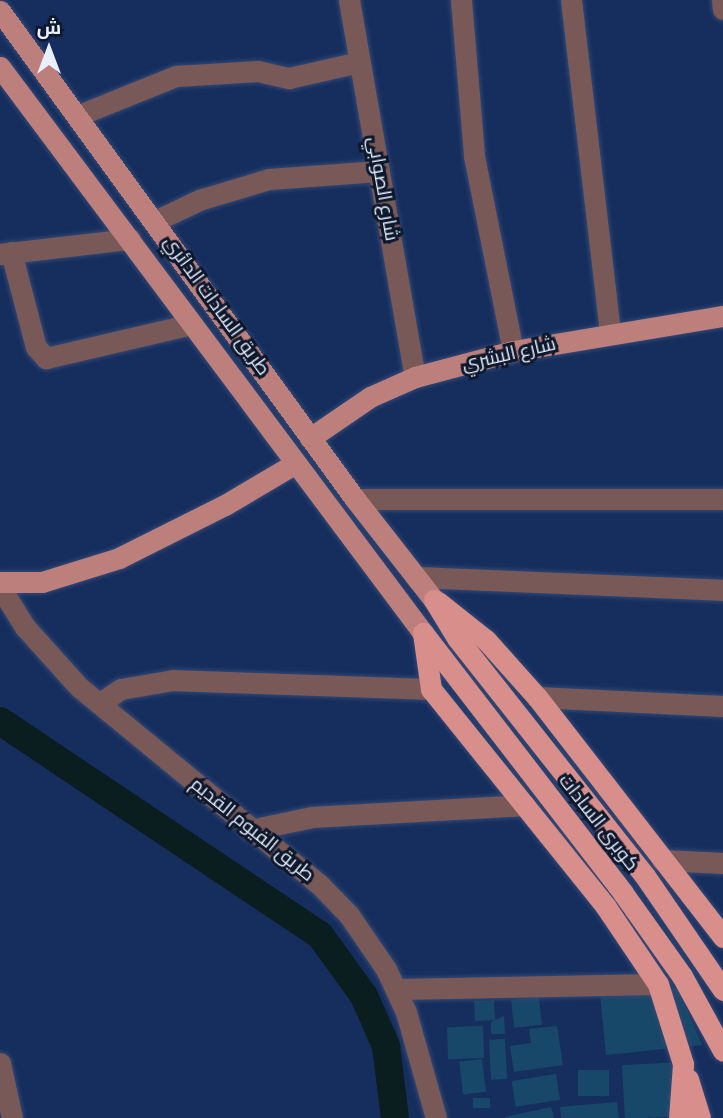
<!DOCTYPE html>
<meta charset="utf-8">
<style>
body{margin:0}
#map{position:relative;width:723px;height:1118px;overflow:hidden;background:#162e5e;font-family:Signika,Cairo,sans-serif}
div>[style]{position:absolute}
.canal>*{height:28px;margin:-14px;padding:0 14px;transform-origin:14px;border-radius:14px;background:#0a1d1f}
.building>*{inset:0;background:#184869;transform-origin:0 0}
.roads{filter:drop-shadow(0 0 2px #344974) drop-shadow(0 0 2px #344974)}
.minor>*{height:21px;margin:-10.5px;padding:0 10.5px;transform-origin:10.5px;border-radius:10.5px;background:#785957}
.major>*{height:21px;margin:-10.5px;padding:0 10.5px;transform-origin:10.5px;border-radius:10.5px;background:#bd7f7c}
.highway>*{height:21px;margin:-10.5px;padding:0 10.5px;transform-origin:10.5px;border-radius:10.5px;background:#d88e8b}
span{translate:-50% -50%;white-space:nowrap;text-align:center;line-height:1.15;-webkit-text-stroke:6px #0d182d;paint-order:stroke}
.street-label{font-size:19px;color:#e9effc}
.north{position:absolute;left:14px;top:14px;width:70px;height:70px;-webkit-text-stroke:5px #0d182d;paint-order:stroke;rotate:0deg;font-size:19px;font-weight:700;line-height:28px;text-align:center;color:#e9effc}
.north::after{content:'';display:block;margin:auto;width:24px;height:32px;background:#e9effc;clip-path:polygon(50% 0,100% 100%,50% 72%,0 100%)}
</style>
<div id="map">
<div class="canal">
<i style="left:0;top:721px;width:385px;rotate:33.8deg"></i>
<i style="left:320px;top:935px;width:75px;rotate:54.2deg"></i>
<i style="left:364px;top:996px;width:55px;rotate:66.3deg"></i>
<i style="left:386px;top:1046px;width:73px;rotate:82.9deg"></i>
</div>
<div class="building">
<i style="clip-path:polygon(678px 987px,702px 1045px,606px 1055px,600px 994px)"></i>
<i style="left:539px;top:997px;width:28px;height:28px;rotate:84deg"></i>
<i style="left:494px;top:1000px;width:20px;height:20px;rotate:87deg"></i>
<i style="clip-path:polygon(504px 1016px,505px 1034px,491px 1034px,491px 1022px)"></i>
<i style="left:483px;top:1026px;width:32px;height:36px;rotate:88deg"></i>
<i style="clip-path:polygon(557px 1026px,563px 1065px,514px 1072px,510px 1046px,531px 1043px,529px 1029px)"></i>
<i style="left:505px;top:1039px;width:40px;height:16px;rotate:87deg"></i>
<i style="left:482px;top:1059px;width:33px;height:23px;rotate:83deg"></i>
<i style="left:682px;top:1062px;width:54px;height:60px;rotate:87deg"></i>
<i style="left:578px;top:1070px;width:31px;height:26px"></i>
<i style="left:556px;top:1074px;width:26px;height:45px;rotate:81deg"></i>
<i style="left:490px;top:1098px;width:10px;height:17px;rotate:90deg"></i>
<i style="clip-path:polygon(617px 1102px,619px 1118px,561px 1118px,560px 1107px)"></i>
<i style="clip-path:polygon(551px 1107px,554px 1118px,505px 1118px,505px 1117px)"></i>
</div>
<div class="roads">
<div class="minor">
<i style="left:349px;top:0;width:383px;rotate:80.1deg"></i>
<i style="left:461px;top:0;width:157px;rotate:85.2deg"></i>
<i style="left:474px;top:156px;width:199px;rotate:78.7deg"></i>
<i style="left:571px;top:0;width:336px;rotate:83.3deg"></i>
<i style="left:722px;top:0;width:9px;rotate:84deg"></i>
<i style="left:79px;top:115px;width:105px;rotate:-21.9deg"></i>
<i style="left:176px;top:76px;width:82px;rotate:-3.5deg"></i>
<i style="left:258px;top:71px;width:32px;rotate:13deg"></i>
<i style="left:289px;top:78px;width:72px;rotate:-12.9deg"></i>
<i style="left:155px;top:221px;width:49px;rotate:-25.5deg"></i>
<i style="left:199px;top:200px;width:73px;rotate:-16.7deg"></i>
<i style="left:269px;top:179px;width:110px;rotate:-4.2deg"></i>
<i style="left:11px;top:252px;width:98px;rotate:75.3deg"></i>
<i style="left:36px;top:347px;width:15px;rotate:48deg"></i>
<i style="left:46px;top:358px;width:150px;rotate:-13.1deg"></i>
<i style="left:0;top:254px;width:131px;rotate:-6.6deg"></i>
<i style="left:355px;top:499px;width:368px"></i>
<i style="left:416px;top:577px;width:307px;rotate:2.4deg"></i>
<i style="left:0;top:587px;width:47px;rotate:58deg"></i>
<i style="left:25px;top:627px;width:81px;rotate:48deg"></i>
<i style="left:79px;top:687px;width:310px;rotate:39.4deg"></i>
<i style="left:319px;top:884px;width:43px;rotate:45.9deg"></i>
<i style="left:349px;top:915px;width:65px;rotate:55.6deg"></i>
<i style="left:386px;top:969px;width:47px;rotate:65.1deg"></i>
<i style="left:406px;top:1012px;width:110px;rotate:74.2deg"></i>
<i style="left:537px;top:697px;width:186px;rotate:2.8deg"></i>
<i style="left:100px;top:703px;width:25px;rotate:-34deg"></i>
<i style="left:121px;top:689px;width:53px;rotate:-9.8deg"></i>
<i style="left:173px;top:680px;width:258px;rotate:2deg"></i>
<i style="left:250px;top:830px;width:63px;rotate:-11.8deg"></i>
<i style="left:312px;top:817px;width:213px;rotate:-3.2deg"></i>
<i style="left:662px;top:860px;width:61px;rotate:2.8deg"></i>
<i style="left:396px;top:989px;width:262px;rotate:-1.1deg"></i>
<i style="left:0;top:1063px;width:56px;rotate:77.7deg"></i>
</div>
<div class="major">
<i style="left:0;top:11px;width:603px;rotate:53.97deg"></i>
<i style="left:355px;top:499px;width:128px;rotate:52deg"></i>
<i style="left:0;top:67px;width:707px;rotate:53.23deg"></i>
<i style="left:310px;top:438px;width:73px;rotate:-34.3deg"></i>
<i style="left:370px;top:397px;width:49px;rotate:-24deg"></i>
<i style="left:415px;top:377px;width:101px;rotate:-14.9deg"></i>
<i style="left:513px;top:351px;width:213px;rotate:-9.5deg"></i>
<i style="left:0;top:582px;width:42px"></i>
<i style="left:42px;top:582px;width:81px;rotate:-17.3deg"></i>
<i style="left:119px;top:558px;width:119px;rotate:-26.6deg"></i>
<i style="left:225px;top:505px;width:80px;rotate:-30.7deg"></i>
</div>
<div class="highway">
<i style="left:434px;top:600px;width:44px;rotate:58.8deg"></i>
<i style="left:457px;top:638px;width:303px;rotate:51.7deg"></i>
<i style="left:645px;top:876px;width:138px;rotate:55.6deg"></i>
<i style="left:438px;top:602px;width:61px;rotate:38.4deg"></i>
<i style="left:486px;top:640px;width:76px;rotate:48.2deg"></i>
<i style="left:537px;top:697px;width:304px;rotate:52.2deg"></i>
<i style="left:423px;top:633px;width:57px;rotate:81.9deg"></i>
<i style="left:431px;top:689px;width:280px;rotate:51.2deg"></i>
<i style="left:606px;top:907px;width:93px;rotate:56deg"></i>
<i style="left:658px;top:984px;width:84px;rotate:72.6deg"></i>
<i style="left:683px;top:1064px;width:54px;rotate:94.2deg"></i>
<i style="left:423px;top:633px;width:328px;rotate:52.4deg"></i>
<i style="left:623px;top:893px;width:102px;rotate:54.6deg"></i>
<i style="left:682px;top:976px;width:85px;rotate:61.3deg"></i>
<i style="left:688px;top:1079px;width:41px;rotate:72.9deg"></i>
</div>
</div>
<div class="street-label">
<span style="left:382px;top:189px;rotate:80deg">شارع الصوابي</span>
<span style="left:216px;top:306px;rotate:54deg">طريق السادات الدائري</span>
<span style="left:509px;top:355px;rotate:-13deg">شارع البشري</span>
<span style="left:598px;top:823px;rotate:52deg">كوبرى السادات</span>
<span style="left:252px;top:830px;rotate:39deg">طريق الفيوم القديم</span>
</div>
<div class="north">ش</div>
</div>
